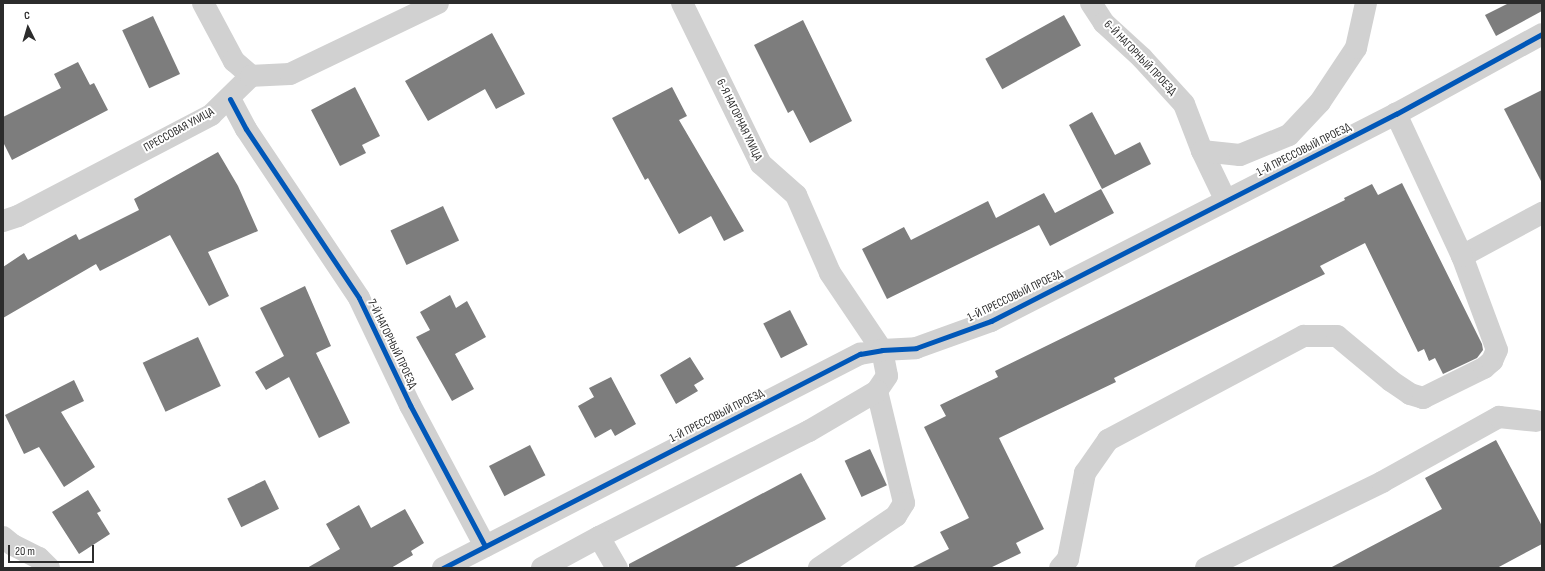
<!DOCTYPE html>
<meta charset="utf-8">
<style>
body{margin:0}
#map{position:relative;width:1545px;height:571px;overflow:hidden;background:#fff;font-family:"Sofia Sans Condensed",sans-serif}
div>[style]{position:absolute}
.building>*{inset:0;background:#7d7d7d;transform-origin:0 0}
.minor>*{height:22px;margin:-11px;padding:0 11px;transform-origin:11px;border-radius:11px;background:#d1d1d1}
.cycleway>*{height:5px;margin:-2.5px;padding:0 2.5px;transform-origin:2.5px;border-radius:2.5px;background:#0057b8}
span{translate:-50% -50%;white-space:nowrap;text-align:center;line-height:1.15;-webkit-text-stroke:4px #fff;paint-order:stroke}
.street-label{font-size:12px;color:#2c2c2c}
.frame{position:absolute;inset:0;border:4px solid #2c2c2c;pointer-events:none}
.north{position:absolute;left:8px;top:8px;width:40px;height:40px;-webkit-text-stroke:3px #fff;paint-order:stroke;rotate:355deg;font-size:11px;font-weight:700;line-height:16px;text-align:center;color:#2c2c2c}
.north::after{content:'';display:block;margin:auto;width:14px;height:18px;background:#2c2c2c;clip-path:polygon(50% 0,100% 100%,50% 72%,0 100%)}
.scale{position:absolute;left:8px;top:545px;width:86px;height:18px;box-sizing:border-box;border:2px solid #2c2c2c;border-top:0;padding-left:5px;font-size:12px;line-height:14px;white-space:nowrap;color:#2c2c2c;-webkit-text-stroke:3px #fff;paint-order:stroke}
</style>
<div id="map">
<div class="building">
<i style="clip-path:polygon(1509px 3px,1542px 3px,1542px 11px,1496px 36px,1485px 15px)"></i>
<i style="left:1064px;top:15px;width:35px;height:90px;rotate:61deg"></i>
<i style="left:153px;top:16px;width:64px;height:34px;rotate:65deg"></i>
<i style="clip-path:polygon(803px 20px,852px 121px,810px 143px,793px 110px,788px 113px,754px 45px)"></i>
<i style="clip-path:polygon(492px 33px,525px 94px,496px 109px,485px 89px,428px 121px,405px 81px)"></i>
<i style="clip-path:polygon(78px 62px,90px 85px,94px 83px,108px 110px,12px 160px,3px 142px,3px 117px,61px 88px,54px 74px)"></i>
<i style="clip-path:polygon(355px 87px,380px 136px,362px 145px,366px 153px,340px 166px,311px 110px)"></i>
<i style="clip-path:polygon(672px 87px,687px 116px,679px 120px,744px 231px,724px 241px,711px 216px,679px 234px,648px 178px,645px 180px,612px 118px)"></i>
<i style="clip-path:polygon(1542px 90px,1542px 183px,1504px 109px)"></i>
<i style="clip-path:polygon(1092px 112px,1115px 155px,1140px 142px,1151px 164px,1102px 189px,1069px 125px)"></i>
<i style="clip-path:polygon(218px 152px,238px 186px,258px 231px,208px 252px,229px 296px,209px 306px,170px 235px,100px 271px,96px 264px,3px 318px,3px 267px,24px 253px,28px 260px,76px 234px,79px 240px,139px 210px,134px 199px)"></i>
<i style="clip-path:polygon(1402px 183px,1482px 344px,1483px 350px,1477px 358px,1443px 374px,1435px 358px,1429px 361px,1424px 349px,1418px 352px,1365px 243px,1320px 266px,1325px 274px,1114px 378px,1116px 382px,999px 438px,1044px 529px,1016px 543px,1021px 553px,990px 568px,911px 568px,949px 549px,940px 532px,969px 518px,924px 427px,946px 416px,940px 405px,998px 377px,995px 371px,1345px 200px,1344px 198px,1372px 184px,1378px 195px)"></i>
<i style="clip-path:polygon(1101px 189px,1114px 213px,1050px 246px,1039px 225px,887px 299px,862px 249px,904px 227px,911px 240px,988px 201px,996px 218px,1044px 193px,1055px 213px)"></i>
<i style="left:443px;top:206px;width:38px;height:58px;rotate:65deg"></i>
<i style="clip-path:polygon(305px 286px,331px 346px,316px 353px,350px 423px,319px 438px,289px 377px,266px 390px,255px 372px,284px 356px,260px 308px)"></i>
<i style="clip-path:polygon(450px 295px,456px 308px,467px 301px,486px 337px,455px 354px,474px 389px,452px 401px,416px 337px,430px 330px,420px 312px)"></i>
<i style="left:790px;top:310px;width:39px;height:30px;rotate:63deg"></i>
<i style="left:198px;top:337px;width:54px;height:61px;rotate:65deg"></i>
<i style="clip-path:polygon(690px 357px,704px 379px,694px 385px,698px 391px,676px 404px,660px 375px)"></i>
<i style="clip-path:polygon(611px 377px,636px 424px,615px 436px,611px 429px,595px 438px,578px 406px,594px 397px,589px 388px)"></i>
<i style="clip-path:polygon(74px 380px,84px 401px,61px 412px,95px 467px,64px 487px,39px 447px,24px 454px,5px 415px)"></i>
<i style="clip-path:polygon(1496px 440px,1542px 526px,1542px 544px,1497px 568px,1330px 568px,1442px 509px,1425px 478px)"></i>
<i style="left:530px;top:445px;width:34px;height:46px;rotate:63deg"></i>
<i style="left:870px;top:449px;width:40px;height:28px;rotate:65deg"></i>
<i style="clip-path:polygon(801px 473px,826px 519px,733px 568px,629px 568px,629px 564px)"></i>
<i style="left:265px;top:480px;width:32px;height:42px;rotate:64deg"></i>
<i style="clip-path:polygon(88px 490px,101px 511px,97px 513px,110px 534px,79px 554px,52px 512px)"></i>
<i style="clip-path:polygon(359px 505px,371px 528px,405px 509px,424px 543px,411px 551px,413px 555px,391px 568px,307px 568px,340px 549px,326px 524px)"></i>
</div>
<div class="minor">
<i style="left:203px;top:3px;width:66px;rotate:61.9deg"></i>
<i style="left:234px;top:61px;width:23px;rotate:41deg"></i>
<i style="left:682px;top:3px;width:179px;rotate:63.9deg"></i>
<i style="left:761px;top:164px;width:47px;rotate:41.5deg"></i>
<i style="left:796px;top:195px;width:85px;rotate:66.4deg"></i>
<i style="left:830px;top:273px;width:93px;rotate:56deg"></i>
<i style="left:882px;top:350px;width:26px;rotate:79deg"></i>
<i style="left:887px;top:376px;width:18px;rotate:124deg"></i>
<i style="left:877px;top:391px;width:115px;rotate:76.4deg"></i>
<i style="left:904px;top:503px;width:15px;rotate:122deg"></i>
<i style="left:896px;top:516px;width:93px;rotate:146deg"></i>
<i style="left:1091px;top:3px;width:24px;rotate:57deg"></i>
<i style="left:1104px;top:23px;width:52px;rotate:42.6deg"></i>
<i style="left:1142px;top:58px;width:62px;rotate:47.6deg"></i>
<i style="left:1184px;top:104px;width:50px;rotate:69deg"></i>
<i style="left:1202px;top:151px;width:55px;rotate:64.4deg"></i>
<i style="left:230px;top:99px;width:34px;rotate:62deg"></i>
<i style="left:246px;top:129px;width:203px;rotate:56.2deg"></i>
<i style="left:359px;top:298px;width:119px;rotate:64.5deg"></i>
<i style="left:410px;top:405px;width:160px;rotate:62deg"></i>
<i style="left:1202px;top:151px;width:38px;rotate:6deg"></i>
<i style="left:1240px;top:155px;width:53px;rotate:-22.2deg"></i>
<i style="left:1289px;top:135px;width:45px;rotate:-46.8deg"></i>
<i style="left:1320px;top:102px;width:65px;rotate:-56.3deg"></i>
<i style="left:1356px;top:48px;width:46px;rotate:-77.5deg"></i>
<i style="left:3px;top:221px;width:16px;rotate:-18deg"></i>
<i style="left:18px;top:216px;width:218px;rotate:-27.6deg"></i>
<i style="left:211px;top:115px;width:56px;rotate:-44.3deg"></i>
<i style="left:251px;top:76px;width:39px;rotate:-3deg"></i>
<i style="left:290px;top:74px;width:164px;rotate:-25.6deg"></i>
<i style="left:1462px;top:256px;width:91px;rotate:-28.3deg"></i>
<i style="left:3px;top:537px;width:13px;rotate:39deg"></i>
<i style="left:13px;top:545px;width:29px;rotate:27deg"></i>
<i style="left:39px;top:558px;width:14px;rotate:45deg"></i>
<i style="left:599px;top:537px;width:235px;rotate:-26.8deg"></i>
<i style="left:809px;top:431px;width:79px;rotate:-30.5deg"></i>
<i style="left:443px;top:568px;width:469px;rotate:-27.2deg"></i>
<i style="left:860px;top:354px;width:22px;rotate:-10deg"></i>
<i style="left:882px;top:350px;width:34px;rotate:-3deg"></i>
<i style="left:916px;top:348px;width:80px;rotate:-19.8deg"></i>
<i style="left:991px;top:321px;width:455px;rotate:-27.1deg"></i>
<i style="left:1396px;top:114px;width:166px;rotate:-28.7deg"></i>
<i style="left:542px;top:568px;width:65px;rotate:-28.5deg"></i>
<i style="left:599px;top:537px;width:36px;rotate:60deg"></i>
<i style="left:1060px;top:568px;width:12px;rotate:-48deg"></i>
<i style="left:1068px;top:559px;width:88px;rotate:-78.8deg"></i>
<i style="left:1085px;top:473px;width:40px;rotate:-55.1deg"></i>
<i style="left:1108px;top:440px;width:222px;rotate:-28deg"></i>
<i style="left:1304px;top:336px;width:33px"></i>
<i style="left:1337px;top:336px;width:70px;rotate:39.8deg"></i>
<i style="left:1391px;top:381px;width:23px;rotate:34deg"></i>
<i style="left:1410px;top:394px;width:14px;rotate:17deg"></i>
<i style="left:1423px;top:398px;width:68px;rotate:-26.2deg"></i>
<i style="left:1484px;top:368px;width:11px;rotate:-41deg"></i>
<i style="left:1492px;top:361px;width:12px;rotate:-66deg"></i>
<i style="left:1497px;top:350px;width:100px;rotate:-110.4deg"></i>
<i style="left:1462px;top:256px;width:157px;rotate:-114.9deg"></i>
<i style="left:1206px;top:568px;width:196px;rotate:-26deg"></i>
<i style="left:1382px;top:482px;width:134px;rotate:-29.1deg"></i>
<i style="left:1499px;top:417px;width:37px;rotate:6deg"></i>
</div>
<div class="cycleway">
<i style="left:230px;top:99px;width:34px;rotate:62deg"></i>
<i style="left:246px;top:129px;width:203px;rotate:56.2deg"></i>
<i style="left:359px;top:298px;width:119px;rotate:64.5deg"></i>
<i style="left:410px;top:405px;width:160px;rotate:62deg"></i>
<i style="left:443px;top:568px;width:469px;rotate:-27.2deg"></i>
<i style="left:860px;top:354px;width:22px;rotate:-10deg"></i>
<i style="left:882px;top:350px;width:34px;rotate:-3deg"></i>
<i style="left:916px;top:348px;width:80px;rotate:-19.8deg"></i>
<i style="left:991px;top:321px;width:455px;rotate:-27.1deg"></i>
<i style="left:1396px;top:114px;width:166px;rotate:-28.7deg"></i>
</div>
<div class="street-label">
<span style="left:1140px;top:58px;rotate:46deg">6-Й НАГОРНЫЙ ПРОЕЗД</span>
<span style="left:739px;top:120px;rotate:64deg">6-Я НАГОРНАЯ УЛИЦА</span>
<span style="left:179px;top:130px;rotate:-29deg">ПРЕССОВАЯ УЛИЦА</span>
<span style="left:1304px;top:150px;rotate:-27deg">1-Й ПРЕССОВЫЙ ПРОЕЗД</span>
<span style="left:1015px;top:296px;rotate:-26deg">1-Й ПРЕССОВЫЙ ПРОЕЗД</span>
<span style="left:392px;top:344px;rotate:64deg">7-Й НАГОРНЫЙ ПРОЕЗД</span>
<span style="left:717px;top:416px;rotate:-27deg">1-Й ПРЕССОВЫЙ ПРОЕЗД</span>
</div>
<div class="frame"></div>
<div class="north">С</div>
<div class="scale">20 m</div>
</div>
